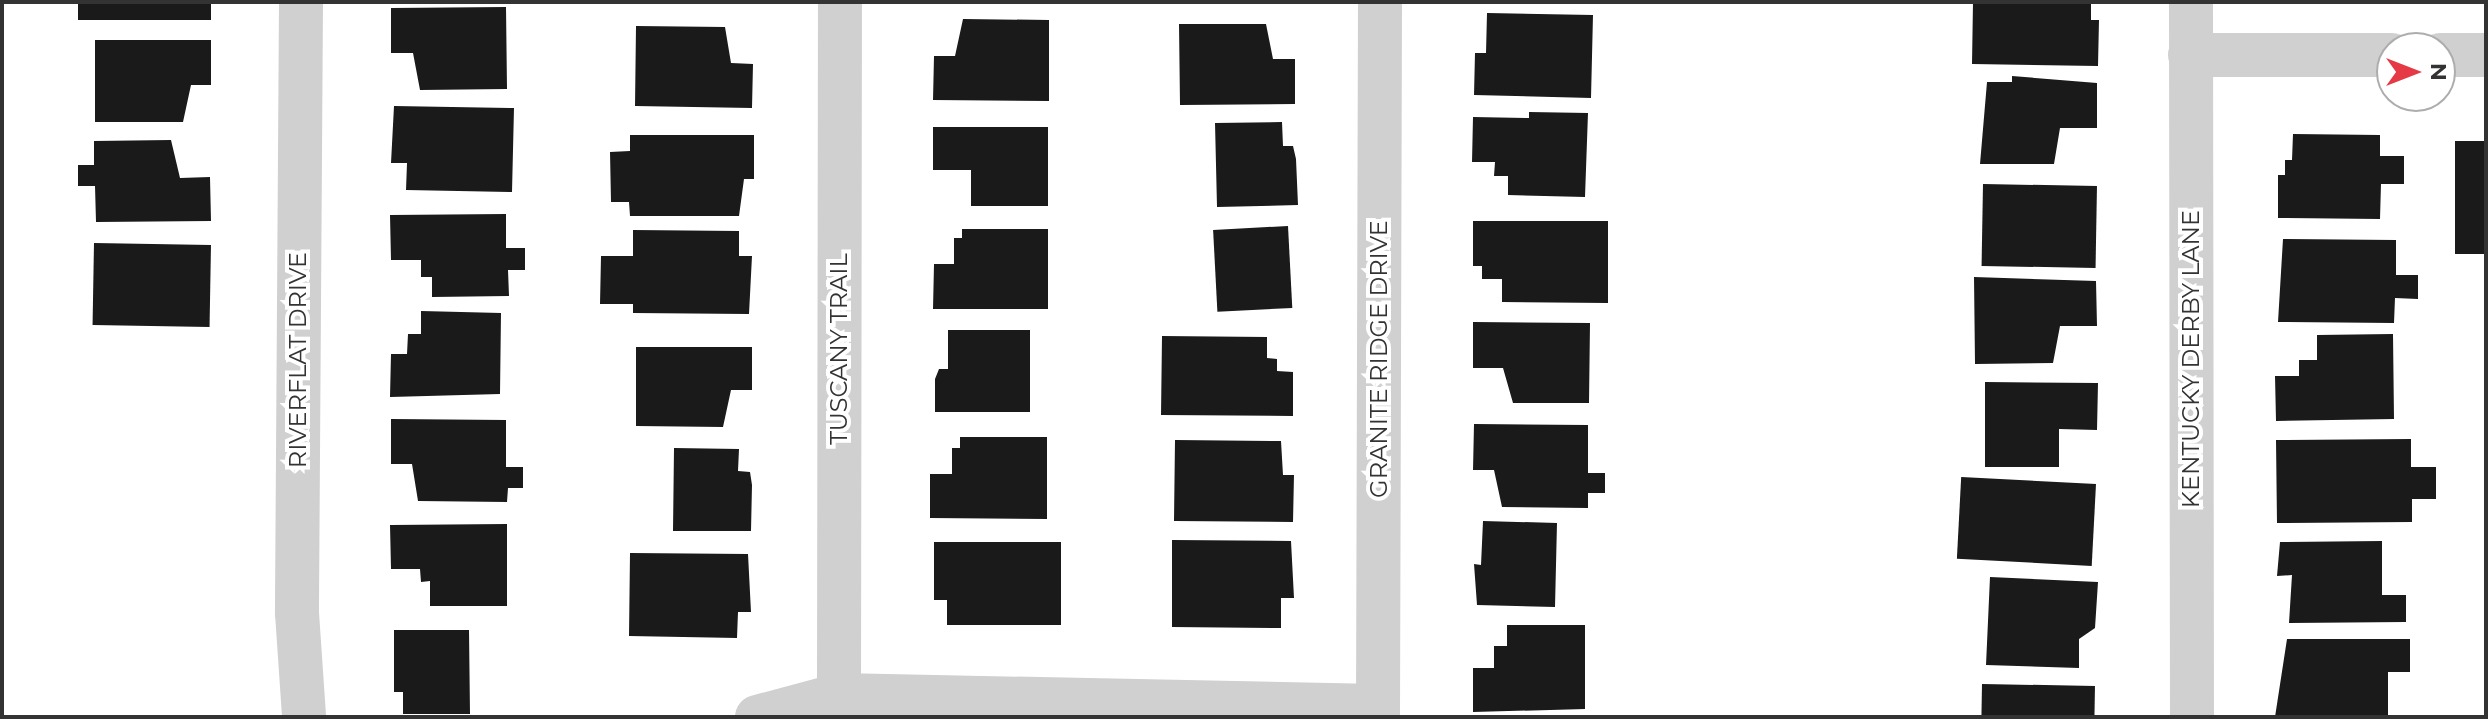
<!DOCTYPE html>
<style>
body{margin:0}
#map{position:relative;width:2488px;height:719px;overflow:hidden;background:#fff;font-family:Montserrat,sans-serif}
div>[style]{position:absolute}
.building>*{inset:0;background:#1a1a1a;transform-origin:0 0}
.minor>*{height:44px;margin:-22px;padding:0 22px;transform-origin:22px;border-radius:22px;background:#d0d0d0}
span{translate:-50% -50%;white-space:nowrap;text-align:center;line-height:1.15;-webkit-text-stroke:8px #fff;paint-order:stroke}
.street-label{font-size:24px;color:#333}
.frame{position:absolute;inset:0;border:4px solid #333;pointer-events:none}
.north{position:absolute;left:2376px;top:32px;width:80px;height:80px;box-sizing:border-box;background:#fff;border:2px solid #adadad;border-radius:50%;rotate:90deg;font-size:22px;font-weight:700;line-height:32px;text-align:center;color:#333}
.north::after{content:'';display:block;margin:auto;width:28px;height:36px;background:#e63946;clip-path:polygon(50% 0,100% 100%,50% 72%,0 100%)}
</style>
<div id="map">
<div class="building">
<i style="left:78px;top:2px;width:133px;height:18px"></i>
<i style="clip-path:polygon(1973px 2px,2091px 2px,2091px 20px,2099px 20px,2098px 66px,1972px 64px)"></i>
<i style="clip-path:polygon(506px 7px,507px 89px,420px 90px,413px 53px,391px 53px,391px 8px)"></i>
<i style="clip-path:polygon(1487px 13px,1593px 15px,1591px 98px,1474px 95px,1475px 53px,1486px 53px)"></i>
<i style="clip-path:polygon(963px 19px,1049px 20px,1049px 101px,933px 100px,934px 56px,955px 56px)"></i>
<i style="clip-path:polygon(1179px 24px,1266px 24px,1273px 59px,1295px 59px,1295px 104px,1180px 105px)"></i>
<i style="clip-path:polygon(636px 26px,725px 27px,731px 63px,753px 64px,752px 108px,635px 106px)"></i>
<i style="clip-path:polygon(95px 40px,211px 40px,211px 85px,191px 85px,183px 122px,95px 122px)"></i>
<i style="clip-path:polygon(2012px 76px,2097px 83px,2097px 128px,2060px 128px,2054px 164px,1980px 164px,1987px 82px,2012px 82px)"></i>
<i style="clip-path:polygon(394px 106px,514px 108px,512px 192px,406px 190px,407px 163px,391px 163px)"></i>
<i style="clip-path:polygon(1529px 112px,1588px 113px,1585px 197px,1508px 195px,1508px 176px,1494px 176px,1495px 162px,1472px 162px,1473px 117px,1529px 118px)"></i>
<i style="clip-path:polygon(1282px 122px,1283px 146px,1293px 146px,1296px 159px,1298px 205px,1217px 207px,1215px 123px)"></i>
<i style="clip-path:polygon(933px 127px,1048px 127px,1048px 206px,971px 206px,971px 170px,933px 170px)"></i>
<i style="clip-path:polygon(2293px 134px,2380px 135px,2380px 156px,2404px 156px,2404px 184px,2381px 184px,2380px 219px,2278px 218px,2278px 175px,2285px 175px,2285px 160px,2292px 160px)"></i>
<i style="clip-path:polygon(630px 135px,754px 135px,754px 179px,744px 179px,739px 216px,630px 216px,629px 202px,611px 202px,610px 152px,630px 151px)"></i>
<i style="clip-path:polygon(171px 140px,180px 178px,210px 177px,211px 221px,96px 222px,95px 186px,78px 186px,78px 165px,94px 165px,94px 141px)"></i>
<i style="left:2455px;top:141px;width:31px;height:113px"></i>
<i style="left:1983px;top:184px;width:114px;height:82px;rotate:1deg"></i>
<i style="clip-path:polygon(506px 214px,506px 248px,525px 248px,525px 270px,508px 270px,509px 296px,432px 297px,432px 277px,421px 277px,421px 260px,391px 260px,390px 215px)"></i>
<i style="clip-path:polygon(1473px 221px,1608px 221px,1608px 303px,1502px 302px,1502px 279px,1482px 279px,1482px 266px,1473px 266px)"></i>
<i style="left:1288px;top:226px;width:82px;height:75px;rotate:87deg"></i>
<i style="clip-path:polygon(962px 229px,1048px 229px,1048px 309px,933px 309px,934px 264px,954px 264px,954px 238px,962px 238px)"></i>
<i style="clip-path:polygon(633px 230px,739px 231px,739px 256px,752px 256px,749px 314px,633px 313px,633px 304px,600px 304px,601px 256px,633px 256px)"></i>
<i style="clip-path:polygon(2283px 239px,2396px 240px,2396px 275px,2418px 275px,2418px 299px,2395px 298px,2394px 323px,2278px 322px)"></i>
<i style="left:94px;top:243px;width:117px;height:82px;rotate:1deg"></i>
<i style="clip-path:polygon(1974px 277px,2096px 281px,2097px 326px,2060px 326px,2053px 363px,1975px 364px)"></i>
<i style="clip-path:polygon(421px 311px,501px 313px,500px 394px,390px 397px,391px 354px,407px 354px,408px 334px,421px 334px)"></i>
<i style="clip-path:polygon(1473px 322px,1590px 323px,1589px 403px,1513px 403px,1503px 368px,1473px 368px)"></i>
<i style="clip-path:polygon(948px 330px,1030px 330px,1030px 412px,935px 412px,935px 379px,939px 369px,948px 369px)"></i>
<i style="clip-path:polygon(2393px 334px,2394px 419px,2276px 421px,2275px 376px,2299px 376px,2299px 360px,2317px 360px,2317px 335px)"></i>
<i style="clip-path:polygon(1162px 336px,1267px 337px,1267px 358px,1277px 359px,1277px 371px,1293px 372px,1293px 416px,1161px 415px)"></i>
<i style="clip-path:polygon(636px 347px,752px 347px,752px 390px,731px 390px,723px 427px,636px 426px)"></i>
<i style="clip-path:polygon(1985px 382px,2098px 383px,2097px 430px,2059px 429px,2059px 467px,1985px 467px)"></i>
<i style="clip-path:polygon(391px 419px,506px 420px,506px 467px,523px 467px,523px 488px,508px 488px,507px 502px,418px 501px,412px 464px,391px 464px)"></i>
<i style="clip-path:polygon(1474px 424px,1588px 425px,1588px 473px,1605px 473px,1605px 493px,1588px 493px,1588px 508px,1502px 507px,1494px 470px,1473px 470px)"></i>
<i style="clip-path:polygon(960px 437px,1047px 437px,1047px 519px,930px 518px,930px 474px,952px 474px,952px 448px,960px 448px)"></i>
<i style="clip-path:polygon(2411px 439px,2411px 467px,2436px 467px,2436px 499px,2412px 499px,2412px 522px,2277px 523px,2276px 440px)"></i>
<i style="clip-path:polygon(1175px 440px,1281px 441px,1283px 475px,1294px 475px,1293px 522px,1174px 521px)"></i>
<i style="clip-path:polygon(674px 448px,739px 449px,738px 471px,750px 472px,752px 485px,751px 531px,673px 531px)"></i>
<i style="left:2096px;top:484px;width:82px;height:135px;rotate:93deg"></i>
<i style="clip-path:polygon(1483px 521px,1557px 523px,1555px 607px,1477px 605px,1474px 564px,1481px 565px)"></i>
<i style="clip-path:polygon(507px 524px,507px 606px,430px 606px,430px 581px,421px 582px,420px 569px,391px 569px,390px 525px)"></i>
<i style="clip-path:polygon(1172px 540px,1291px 541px,1294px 598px,1281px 598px,1281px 628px,1172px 627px)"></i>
<i style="clip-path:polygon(2382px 541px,2382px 595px,2406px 595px,2406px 622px,2289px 623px,2292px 575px,2277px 576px,2280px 542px)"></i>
<i style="clip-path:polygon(934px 542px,1061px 542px,1061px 625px,947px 625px,947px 600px,934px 600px)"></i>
<i style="clip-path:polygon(630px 553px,748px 554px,751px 612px,738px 612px,737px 638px,629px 636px)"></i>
<i style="clip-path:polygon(1990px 577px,2098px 582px,2095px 628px,2079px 639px,2079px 668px,1986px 665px)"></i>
<i style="clip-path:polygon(1507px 625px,1585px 625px,1585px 709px,1473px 712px,1473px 668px,1494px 668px,1494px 646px,1507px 646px)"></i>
<i style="clip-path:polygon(394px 630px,469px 630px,470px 714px,403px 714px,403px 692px,394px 692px)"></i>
<i style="clip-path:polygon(2287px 639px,2410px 639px,2410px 672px,2388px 672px,2388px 717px,2275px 717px)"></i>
<i style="left:1982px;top:684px;width:113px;height:33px;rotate:1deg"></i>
</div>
<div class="minor">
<i style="left:301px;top:2px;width:611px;rotate:90.38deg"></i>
<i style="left:297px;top:613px;width:104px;rotate:86.1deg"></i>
<i style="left:2191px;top:2px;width:715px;rotate:89.92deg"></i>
<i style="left:2190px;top:55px;width:202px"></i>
<i style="left:2440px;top:55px;width:46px"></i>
<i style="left:839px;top:695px;width:693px;rotate:-89.92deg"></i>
<i style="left:757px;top:717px;width:85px;rotate:-15deg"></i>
<i style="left:839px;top:695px;width:539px;rotate:1.17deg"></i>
<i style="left:1378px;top:717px;width:715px;rotate:-89.84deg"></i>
</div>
<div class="street-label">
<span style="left:839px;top:349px;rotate:-90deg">TUSCANY TRAIL</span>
<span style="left:1379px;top:359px;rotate:-90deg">GRANITE RIDGE DRIVE</span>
<span style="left:2191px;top:359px;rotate:-90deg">KENTUCKY DERBY LANE</span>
<span style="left:298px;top:360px;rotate:-90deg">RIVERFLAT DRIVE</span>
</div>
<div class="frame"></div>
<div class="north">N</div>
</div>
